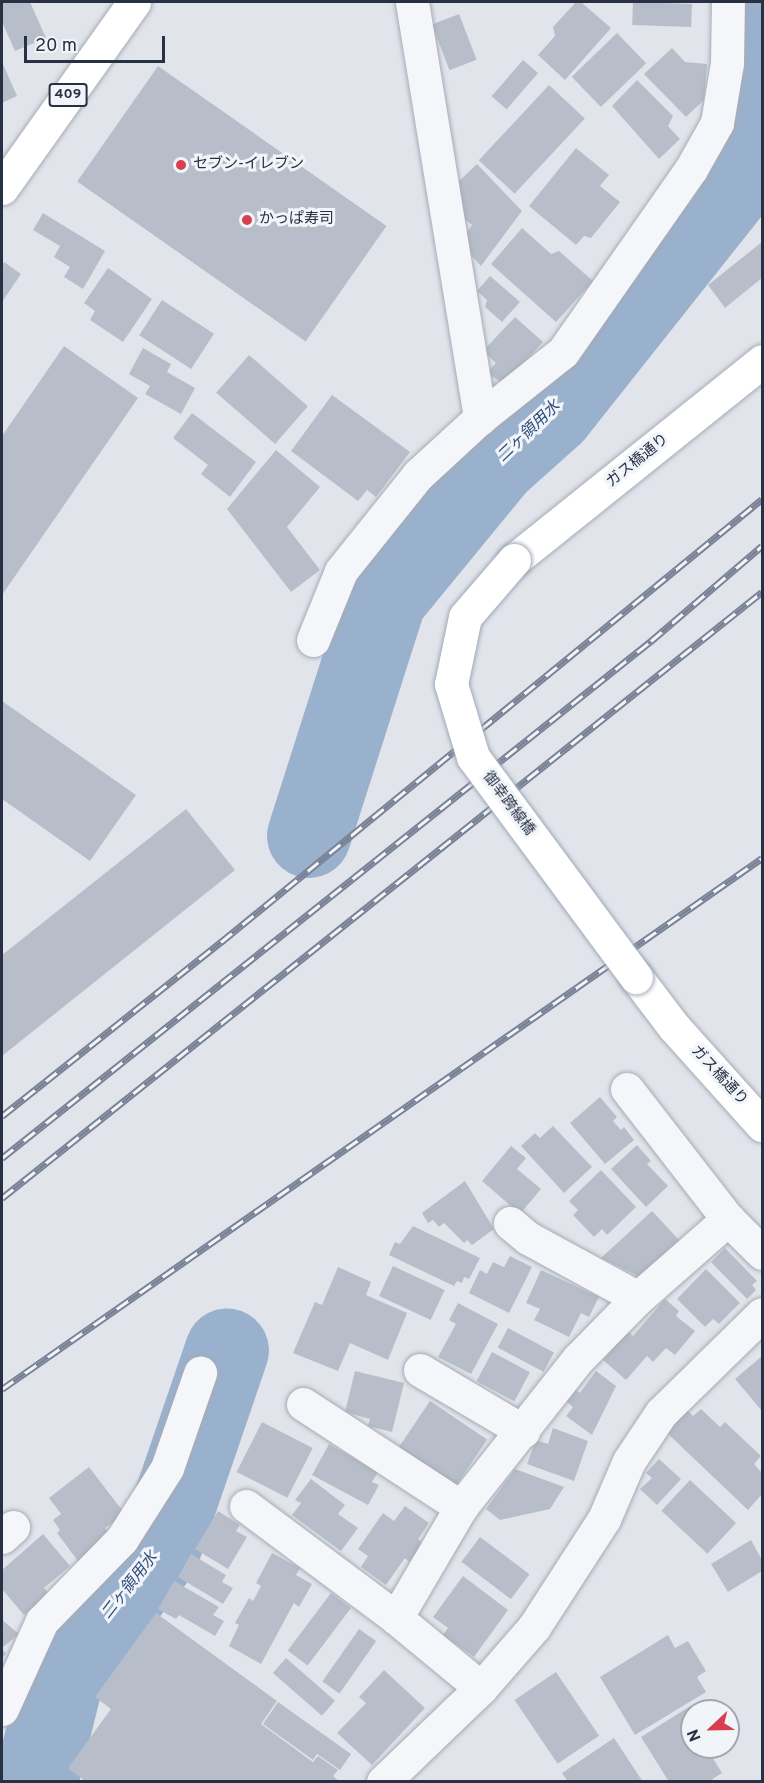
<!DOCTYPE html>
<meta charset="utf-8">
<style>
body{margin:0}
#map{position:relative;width:764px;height:1783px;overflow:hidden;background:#e1e5eb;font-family:Overpass,"Noto Sans JP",sans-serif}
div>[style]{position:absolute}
.river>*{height:84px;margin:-42px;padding:0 42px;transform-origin:42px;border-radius:42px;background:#9ab1cd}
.building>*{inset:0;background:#b8bec9;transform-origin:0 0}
.roads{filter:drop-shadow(0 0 2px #a6abb6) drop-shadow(0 0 2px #a6abb6)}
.minor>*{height:33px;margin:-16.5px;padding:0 16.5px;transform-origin:16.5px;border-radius:16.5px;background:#f5f6f9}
.major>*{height:33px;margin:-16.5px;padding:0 16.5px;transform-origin:16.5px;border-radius:16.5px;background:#fff}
.highway>*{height:33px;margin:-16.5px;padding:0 16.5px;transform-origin:16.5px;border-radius:16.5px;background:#fff}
.rail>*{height:7px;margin-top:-3.5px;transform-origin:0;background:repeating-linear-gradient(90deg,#f1f4f8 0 14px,#7a8396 0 28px);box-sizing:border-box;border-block:2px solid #7a8396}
.bridges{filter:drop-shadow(0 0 2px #a0a8b8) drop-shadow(0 0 2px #a0a8b8)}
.major-bridge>*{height:33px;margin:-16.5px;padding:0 16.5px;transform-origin:16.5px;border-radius:16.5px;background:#fff}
.dots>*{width:16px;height:16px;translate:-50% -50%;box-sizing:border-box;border:3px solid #f1f4f8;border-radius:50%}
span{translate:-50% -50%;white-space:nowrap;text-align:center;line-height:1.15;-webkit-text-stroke:6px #f1f4f8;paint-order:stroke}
.shield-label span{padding:2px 4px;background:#f1f4f8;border:2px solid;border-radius:4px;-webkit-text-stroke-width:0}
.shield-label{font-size:14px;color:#283144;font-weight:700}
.poi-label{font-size:15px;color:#283144}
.left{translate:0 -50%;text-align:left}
.street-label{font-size:15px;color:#283144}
.water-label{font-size:16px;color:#304e7b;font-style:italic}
.frame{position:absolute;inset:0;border:3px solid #283144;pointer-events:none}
.north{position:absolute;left:680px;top:1699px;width:60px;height:60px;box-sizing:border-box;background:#f1f4f8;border:2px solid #a1a6b0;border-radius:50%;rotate:248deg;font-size:16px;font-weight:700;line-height:24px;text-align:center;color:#283144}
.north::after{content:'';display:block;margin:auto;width:21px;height:27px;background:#d73f51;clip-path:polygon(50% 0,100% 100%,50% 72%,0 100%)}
.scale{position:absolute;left:24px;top:36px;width:141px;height:27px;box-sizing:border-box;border:3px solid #283144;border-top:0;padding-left:8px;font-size:18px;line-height:21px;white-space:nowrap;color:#283144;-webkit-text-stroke:4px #f1f4f8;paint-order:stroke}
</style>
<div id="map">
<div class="river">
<i style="left:309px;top:836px;width:250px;rotate:-72.3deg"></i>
<i style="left:385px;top:598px;width:175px;rotate:-50.6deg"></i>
<i style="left:496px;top:463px;width:75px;rotate:-41.8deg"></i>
<i style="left:552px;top:413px;width:293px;rotate:-51.6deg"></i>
<i style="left:734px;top:183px;width:129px;rotate:-79.7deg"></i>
<i style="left:757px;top:56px;width:54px;rotate:-84.7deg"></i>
<i style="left:36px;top:1782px;width:103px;rotate:-76deg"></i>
<i style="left:61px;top:1682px;width:83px;rotate:-55.3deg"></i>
<i style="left:108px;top:1614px;width:80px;rotate:-51.1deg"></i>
<i style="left:158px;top:1552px;width:213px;rotate:-71.1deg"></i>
</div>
<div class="building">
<i style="clip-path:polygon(2px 2px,30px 2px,46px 38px,15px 51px,2px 22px)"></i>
<i style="clip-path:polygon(576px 2px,581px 2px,611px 28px,565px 80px,538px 55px,555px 36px,553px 27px)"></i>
<i style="left:633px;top:2px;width:59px;height:23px;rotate:2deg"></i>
<i style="left:459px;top:14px;width:49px;height:29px;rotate:69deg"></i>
<i style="left:617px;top:33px;width:42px;height:63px;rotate:46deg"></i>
<i style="clip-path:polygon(672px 48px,685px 62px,707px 64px,704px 100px,686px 117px,644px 74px)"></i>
<i style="left:523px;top:60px;width:20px;height:48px;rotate:41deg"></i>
<i style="clip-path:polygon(2px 62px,17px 96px,2px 103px)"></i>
<i style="left:158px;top:66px;width:279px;height:141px;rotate:35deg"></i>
<i style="clip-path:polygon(637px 80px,673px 116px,668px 126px,680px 139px,659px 159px,612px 106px)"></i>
<i style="left:549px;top:85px;width:49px;height:103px;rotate:43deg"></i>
<i style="clip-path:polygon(576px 148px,609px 175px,600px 186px,620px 202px,591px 238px,584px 236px,576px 245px,529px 206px)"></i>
<i style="clip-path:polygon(477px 164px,522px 211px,481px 266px,469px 253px,465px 235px,472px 225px,461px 216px,458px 182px)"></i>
<i style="clip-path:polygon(43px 213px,105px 251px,83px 289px,64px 277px,70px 267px,54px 257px,60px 246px,33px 230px)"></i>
<i style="clip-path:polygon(522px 228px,551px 254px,559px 251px,593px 281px,556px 322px,491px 264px)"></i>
<i style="clip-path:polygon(762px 242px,762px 278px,725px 308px,708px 285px)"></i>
<i style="clip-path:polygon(4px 262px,21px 274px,2px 302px,2px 266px)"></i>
<i style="clip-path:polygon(108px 268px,152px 299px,123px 342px,90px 320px,95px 311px,84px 303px)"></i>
<i style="clip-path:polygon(490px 276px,520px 302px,502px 322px,485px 307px,487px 300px,477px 291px)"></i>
<i style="left:162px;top:300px;width:62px;height:42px;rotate:33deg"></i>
<i style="clip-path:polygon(515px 317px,543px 342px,504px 384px,487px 373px,496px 363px,483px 351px)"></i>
<i style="clip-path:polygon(64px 346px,138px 398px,2px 595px,2px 436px)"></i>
<i style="clip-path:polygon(143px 348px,171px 364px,167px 372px,195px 388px,181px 414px,145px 394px,150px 386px,129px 374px)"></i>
<i style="left:249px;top:355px;width:78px;height:50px;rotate:41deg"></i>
<i style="clip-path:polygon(332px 395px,410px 452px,376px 497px,367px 490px,358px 501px,291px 451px)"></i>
<i style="clip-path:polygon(192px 413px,256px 462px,230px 497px,201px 474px,208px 465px,173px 438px)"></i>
<i style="clip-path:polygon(276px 450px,320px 487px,287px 527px,320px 570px,291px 592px,227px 509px)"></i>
<i style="clip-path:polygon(2px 701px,136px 795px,90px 861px,2px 799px)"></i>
<i style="clip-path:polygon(186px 809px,235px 870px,2px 1056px,2px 955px)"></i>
<i style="clip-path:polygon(600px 1097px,617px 1117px,613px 1121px,621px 1130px,624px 1127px,634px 1140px,605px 1164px,570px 1123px)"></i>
<i style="clip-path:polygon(553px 1126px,592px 1167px,564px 1193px,521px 1146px,535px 1133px,540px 1138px)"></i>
<i style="clip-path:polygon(637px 1145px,651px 1161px,647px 1164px,668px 1186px,646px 1207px,611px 1169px)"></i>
<i style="clip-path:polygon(511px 1146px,526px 1158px,517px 1169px,541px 1189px,520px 1214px,482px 1181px)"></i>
<i style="clip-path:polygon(601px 1170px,636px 1207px,607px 1235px,602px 1229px,594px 1237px,573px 1215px,578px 1210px,569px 1201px)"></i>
<i style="clip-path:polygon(465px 1181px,494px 1229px,472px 1245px,467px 1240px,464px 1243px,444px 1223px,439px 1227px,433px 1220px,428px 1223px,422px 1213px)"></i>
<i style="clip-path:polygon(652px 1211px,680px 1241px,640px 1277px,601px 1258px)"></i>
<i style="clip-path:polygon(413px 1226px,480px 1258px,469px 1279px,464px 1277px,462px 1283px,457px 1281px,454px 1286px,389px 1255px,395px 1242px,400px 1244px)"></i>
<i style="clip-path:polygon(725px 1248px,757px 1281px,752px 1285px,756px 1290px,747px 1299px,711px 1262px)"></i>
<i style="clip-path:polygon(510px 1256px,532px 1267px,509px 1313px,469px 1293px,480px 1270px,487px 1274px,493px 1262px,504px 1267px)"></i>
<i style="left:393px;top:1266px;width:57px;height:33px;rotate:25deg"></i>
<i style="clip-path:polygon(338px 1267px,371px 1282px,366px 1295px,407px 1313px,388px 1360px,350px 1343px,338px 1371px,293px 1353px,315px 1302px,322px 1305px)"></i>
<i style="clip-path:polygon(706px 1269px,740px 1303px,719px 1324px,713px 1319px,705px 1327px,677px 1299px)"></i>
<i style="clip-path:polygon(541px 1270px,599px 1297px,589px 1317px,581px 1313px,569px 1337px,534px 1320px,540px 1309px,526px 1303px)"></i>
<i style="clip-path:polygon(665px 1299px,679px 1311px,676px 1316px,695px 1331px,675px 1355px,666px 1348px,653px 1362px,647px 1356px,626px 1380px,603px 1360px,628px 1331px,633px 1336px)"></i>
<i style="clip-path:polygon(458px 1303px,498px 1324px,471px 1374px,438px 1357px,456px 1324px,449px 1320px)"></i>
<i style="left:508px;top:1328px;width:52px;height:22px;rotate:28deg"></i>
<i style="left:492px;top:1352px;width:43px;height:33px;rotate:28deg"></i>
<i style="clip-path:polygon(762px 1356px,762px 1411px,735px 1379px)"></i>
<i style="clip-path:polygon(355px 1371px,404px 1383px,392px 1432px,368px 1426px,370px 1419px,345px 1412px)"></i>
<i style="clip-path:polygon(596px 1371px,616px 1386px,592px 1435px,566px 1416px,573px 1407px,567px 1402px,576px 1390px,580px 1393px)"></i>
<i style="left:430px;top:1401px;width:69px;height:57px;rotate:34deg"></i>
<i style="clip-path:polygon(701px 1409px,720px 1427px,725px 1422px,761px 1456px,754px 1464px,762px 1473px,762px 1494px,748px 1510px,666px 1432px,687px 1410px,693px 1416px)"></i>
<i style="left:262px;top:1422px;width:57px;height:56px;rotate:27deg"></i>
<i style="clip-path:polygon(553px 1428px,588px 1441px,574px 1481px,527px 1464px,536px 1440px,548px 1444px)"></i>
<i style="clip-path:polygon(329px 1444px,378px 1472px,372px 1482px,379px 1485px,368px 1505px,312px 1475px)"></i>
<i style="clip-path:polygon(659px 1459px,681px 1479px,657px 1505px,640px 1489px,652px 1478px,646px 1473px)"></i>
<i style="clip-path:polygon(89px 1467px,125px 1514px,105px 1528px,108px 1532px,78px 1561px,57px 1533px,60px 1530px,53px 1520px,61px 1514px,49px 1498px)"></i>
<i style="clip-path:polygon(515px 1469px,564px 1487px,550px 1509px,500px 1520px,486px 1509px)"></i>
<i style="clip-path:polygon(311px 1479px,345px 1505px,338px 1514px,358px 1528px,341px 1551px,292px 1515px,301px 1503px,295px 1500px)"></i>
<i style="left:690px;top:1480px;width:63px;height:42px;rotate:43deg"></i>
<i style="clip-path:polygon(405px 1506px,429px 1523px,418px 1539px,423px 1543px,409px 1562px,405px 1558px,386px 1585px,361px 1567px,368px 1556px,358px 1549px,383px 1513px,394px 1521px)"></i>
<i style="clip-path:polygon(218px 1511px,240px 1525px,236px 1531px,247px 1537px,228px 1569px,195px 1549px)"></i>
<i style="clip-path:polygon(43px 1534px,70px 1566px,44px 1588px,49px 1594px,24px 1615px,2px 1589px,2px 1570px)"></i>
<i style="left:480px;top:1537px;width:62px;height:31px;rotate:37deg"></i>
<i style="clip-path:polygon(751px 1540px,762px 1560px,762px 1571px,728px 1592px,711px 1564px)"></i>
<i style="clip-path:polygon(272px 1553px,300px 1568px,296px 1575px,312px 1584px,299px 1607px,294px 1603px,261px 1664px,229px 1646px,239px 1625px,235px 1623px,249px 1598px,253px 1601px,261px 1586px,256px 1583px)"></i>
<i style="clip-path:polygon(191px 1554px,226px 1575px,222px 1582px,233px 1588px,223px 1604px,178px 1577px)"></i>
<i style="clip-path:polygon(463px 1576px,508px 1610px,474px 1657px,443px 1635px,448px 1628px,433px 1617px)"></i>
<i style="clip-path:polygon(174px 1581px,219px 1607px,213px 1615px,224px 1621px,215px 1636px,179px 1615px,176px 1619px,158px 1609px)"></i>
<i style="left:331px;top:1593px;width:25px;height:72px;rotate:37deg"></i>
<i style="clip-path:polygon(156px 1613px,277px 1701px,261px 1724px,313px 1762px,318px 1756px,338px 1770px,333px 1776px,340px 1782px,86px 1782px,68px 1768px,111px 1709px,95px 1697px)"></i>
<i style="clip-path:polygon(2px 1620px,19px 1634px,2px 1648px,6px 1654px,2px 1658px)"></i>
<i style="left:359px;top:1629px;width:21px;height:64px;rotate:35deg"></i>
<i style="clip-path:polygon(668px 1635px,675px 1648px,688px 1641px,706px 1671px,697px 1677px,706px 1692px,635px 1735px,600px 1677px)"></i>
<i style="left:286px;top:1658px;width:65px;height:20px;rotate:41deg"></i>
<i style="clip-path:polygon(384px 1670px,425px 1708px,372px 1765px,337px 1733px,366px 1703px,359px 1697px)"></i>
<i style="left:556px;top:1672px;width:77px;height:50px;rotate:56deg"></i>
<i style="clip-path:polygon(278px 1702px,351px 1754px,340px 1770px,317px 1754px,313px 1760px,263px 1724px)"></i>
<i style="clip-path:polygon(692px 1705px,696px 1711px,692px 1711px,692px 1747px,706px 1747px,722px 1773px,708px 1782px,669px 1782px,641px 1737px)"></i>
<i style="clip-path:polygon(614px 1738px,643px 1782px,568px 1782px,562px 1773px)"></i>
</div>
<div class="roads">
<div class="minor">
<i style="left:412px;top:2px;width:422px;rotate:80.7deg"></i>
<i style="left:313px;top:640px;width:74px;rotate:-67.9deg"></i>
<i style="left:341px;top:571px;width:123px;rotate:-51.3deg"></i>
<i style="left:418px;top:475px;width:84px;rotate:-42.6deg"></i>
<i style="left:480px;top:418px;width:106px;rotate:-38.5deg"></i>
<i style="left:563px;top:352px;width:223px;rotate:-55deg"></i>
<i style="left:691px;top:169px;width:53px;rotate:-60.5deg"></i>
<i style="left:717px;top:123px;width:61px;rotate:-80.5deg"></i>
<i style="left:727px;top:63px;width:61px;rotate:-89.1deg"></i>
<i style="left:627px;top:1089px;width:165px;rotate:52.2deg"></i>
<i style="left:728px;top:1219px;width:48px;rotate:45deg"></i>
<i style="left:510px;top:1223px;width:23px;rotate:40deg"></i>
<i style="left:528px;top:1238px;width:125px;rotate:28.6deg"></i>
<i style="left:420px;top:1370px;width:120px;rotate:30.6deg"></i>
<i style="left:303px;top:1404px;width:189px;rotate:33.1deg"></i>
<i style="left:246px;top:1506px;width:187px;rotate:36.7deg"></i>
<i style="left:2px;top:1537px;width:15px;rotate:-42deg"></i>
<i style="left:481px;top:1688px;width:110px;rotate:-140.5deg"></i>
<i style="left:396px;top:1618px;width:129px;rotate:-59.6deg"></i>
<i style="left:461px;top:1507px;width:189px;rotate:-51.7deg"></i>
<i style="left:578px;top:1359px;width:86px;rotate:-45.5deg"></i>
<i style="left:638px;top:1298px;width:120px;rotate:-41.3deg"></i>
<i style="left:2px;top:1709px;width:97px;rotate:-65.6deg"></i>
<i style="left:42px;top:1621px;width:115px;rotate:-45.7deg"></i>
<i style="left:122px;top:1539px;width:84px;rotate:-57.6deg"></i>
<i style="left:167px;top:1468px;width:101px;rotate:-70.8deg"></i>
<i style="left:383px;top:1782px;width:136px;rotate:-43.8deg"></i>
<i style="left:481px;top:1688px;width:81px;rotate:-49deg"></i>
<i style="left:534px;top:1627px;width:129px;rotate:-57.1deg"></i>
<i style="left:604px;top:1519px;width:63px;rotate:-66.7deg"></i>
<i style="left:629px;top:1461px;width:58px;rotate:-56.3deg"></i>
<i style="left:661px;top:1413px;width:141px;rotate:-44.4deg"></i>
</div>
<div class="major">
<i style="left:514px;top:560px;width:318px;rotate:-38.7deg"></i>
<i style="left:636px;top:977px;width:63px;rotate:52.8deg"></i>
<i style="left:674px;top:1027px;width:132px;rotate:48.1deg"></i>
</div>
<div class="highway">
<i style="left:2px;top:188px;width:228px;rotate:-54.6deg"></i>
</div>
</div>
<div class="rail">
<i style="left:2px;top:1116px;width:280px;rotate:-38.5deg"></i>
<i style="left:221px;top:942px;width:699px;rotate:-39.31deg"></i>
<i style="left:2px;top:1158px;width:830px;rotate:-38.54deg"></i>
<i style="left:651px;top:641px;width:146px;rotate:-40.6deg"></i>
<i style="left:2px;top:1198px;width:972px;rotate:-38.57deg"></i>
<i style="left:2px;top:1389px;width:927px;rotate:-34.94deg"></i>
</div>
<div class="bridges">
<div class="major-bridge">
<i style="left:514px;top:560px;width:75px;rotate:130.7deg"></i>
<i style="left:465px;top:617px;width:68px;rotate:101.8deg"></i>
<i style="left:451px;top:684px;width:76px;rotate:73.2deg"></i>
<i style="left:473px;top:757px;width:274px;rotate:53.5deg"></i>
</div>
</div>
<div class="dots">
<i style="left:181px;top:165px;background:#d73f51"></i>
<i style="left:247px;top:220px;background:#d73f51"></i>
</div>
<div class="shield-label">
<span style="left:68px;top:95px">409</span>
</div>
<div class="poi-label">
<span class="left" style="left:193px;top:165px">セブン-イレブン</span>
<span class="left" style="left:259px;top:220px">かっぱ寿司</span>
</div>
<div class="street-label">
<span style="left:638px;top:461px;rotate:-39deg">ガス橋通り</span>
<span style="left:508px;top:804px;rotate:53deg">御幸跨線橋</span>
<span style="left:719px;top:1076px;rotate:47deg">ガス橋通り</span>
</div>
<div class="water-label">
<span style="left:529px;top:432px;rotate:-44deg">二ヶ領用水</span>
<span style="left:130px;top:1586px;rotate:-52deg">二ヶ領用水</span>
</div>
<div class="frame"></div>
<div class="north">N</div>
<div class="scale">20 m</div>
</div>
